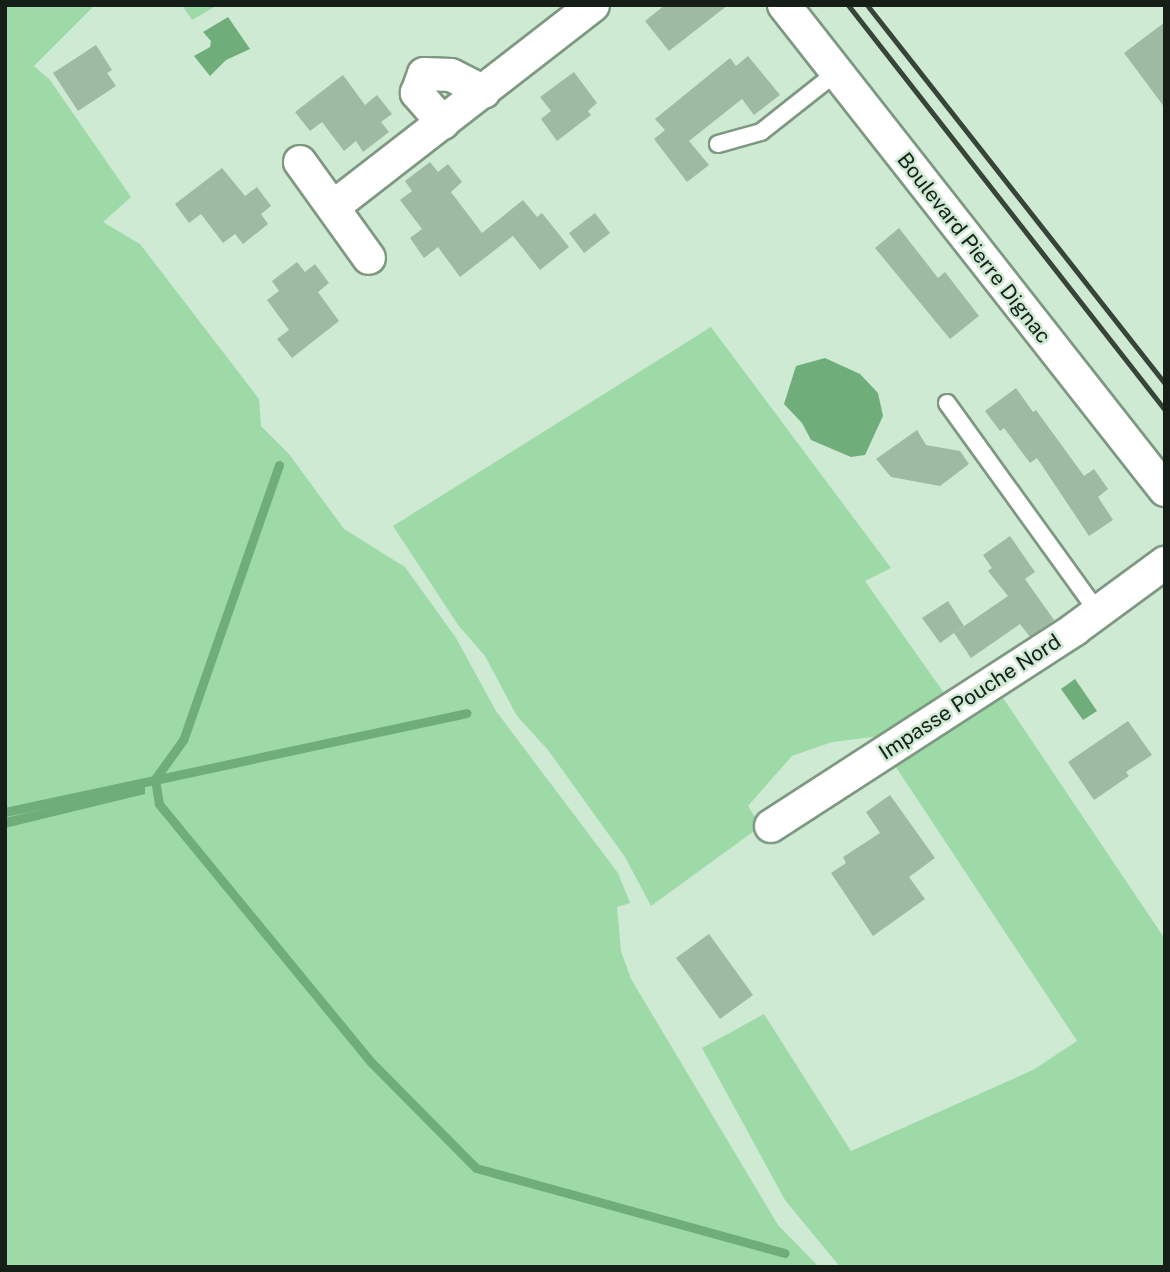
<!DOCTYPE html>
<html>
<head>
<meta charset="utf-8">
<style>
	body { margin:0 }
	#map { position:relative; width:1170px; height:1272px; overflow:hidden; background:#ceead2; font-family:"Public Sans",sans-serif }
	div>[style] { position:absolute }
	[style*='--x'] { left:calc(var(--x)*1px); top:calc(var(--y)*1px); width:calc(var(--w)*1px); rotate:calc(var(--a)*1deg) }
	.green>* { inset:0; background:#9edaa8 }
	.water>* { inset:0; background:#6fad7a }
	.stream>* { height:9px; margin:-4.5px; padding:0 4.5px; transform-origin:4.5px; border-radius:4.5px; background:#6fad7a }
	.building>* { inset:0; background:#9fbaa3 }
	.roads { filter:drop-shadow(2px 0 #7e9882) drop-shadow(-2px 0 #7e9882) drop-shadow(0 2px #7e9882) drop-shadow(0 -2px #7e9882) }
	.service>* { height:16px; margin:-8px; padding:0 8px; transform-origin:8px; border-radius:8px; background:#fff }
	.minor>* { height:32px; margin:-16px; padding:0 16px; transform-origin:16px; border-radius:16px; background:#fff }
	.rail>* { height:5px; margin:-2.5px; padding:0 2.5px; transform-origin:2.5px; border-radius:2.5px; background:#364439 }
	span { translate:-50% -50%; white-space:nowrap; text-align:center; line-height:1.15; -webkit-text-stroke:5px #ceead2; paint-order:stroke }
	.street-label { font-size:21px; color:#151f17 }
	.frame { position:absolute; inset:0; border:7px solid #151f17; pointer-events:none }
</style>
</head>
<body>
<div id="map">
	<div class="green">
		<div style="clip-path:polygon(5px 5px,95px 5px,34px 66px,50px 80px,131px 197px,103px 222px,140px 244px,259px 399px,261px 426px,289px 454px,344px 529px,405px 567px,456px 638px,496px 711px,618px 873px,630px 903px,617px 907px,621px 951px,631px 979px,778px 1225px,819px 1267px,5px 1267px)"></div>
		<div style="clip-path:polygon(182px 5px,215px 5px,216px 6px,192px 20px)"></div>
		<div style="clip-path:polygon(711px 327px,891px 568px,865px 581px,949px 700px,889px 735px,832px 742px,792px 756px,748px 806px,761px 826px,651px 906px,625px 857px,548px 750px,517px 716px,485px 656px,458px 625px,393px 526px)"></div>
		<div style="clip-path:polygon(1003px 698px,1165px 939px,1165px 1267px,840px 1267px,785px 1200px,702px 1048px,764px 1014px,851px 1151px,1033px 1070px,1077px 1041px,892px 761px)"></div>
	</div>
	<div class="water">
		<div style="clip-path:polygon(228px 17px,250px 49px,226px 60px,210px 76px,194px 56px,210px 47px,211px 41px,203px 32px)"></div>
		<div style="clip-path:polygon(825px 358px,860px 374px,878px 393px,883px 416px,865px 455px,851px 457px,811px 440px,802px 423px,784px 404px,796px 366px)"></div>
		<div style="clip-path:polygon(1075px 679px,1097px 711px,1083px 720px,1061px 689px)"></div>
		<div style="clip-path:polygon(145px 785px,145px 794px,5px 828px,5px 818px)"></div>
	</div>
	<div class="stream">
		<div style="--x:279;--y:465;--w:291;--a:109.2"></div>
		<div style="--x:183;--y:740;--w:48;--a:125.7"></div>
		<div style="--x:155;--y:779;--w:25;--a:81"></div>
		<div style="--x:159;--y:804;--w:334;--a:50.6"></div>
		<div style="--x:371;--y:1062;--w:149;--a:45.3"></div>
		<div style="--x:476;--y:1168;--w:320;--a:15.4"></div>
		<div style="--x:5;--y:812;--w:472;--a:-12.1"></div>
	</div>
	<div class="building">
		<div style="clip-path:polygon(665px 5px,728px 5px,669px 51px,645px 21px)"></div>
		<div style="clip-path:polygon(1165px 22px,1165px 108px,1124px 53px)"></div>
		<div style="clip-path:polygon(96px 45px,112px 70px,107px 73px,116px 86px,78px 111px,53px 73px)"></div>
		<div style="clip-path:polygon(748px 56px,780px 95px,754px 115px,742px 99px,689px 141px,709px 165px,687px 182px,654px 139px,665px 130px,655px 119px,730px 58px,736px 66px)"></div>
		<div style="clip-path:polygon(574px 72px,597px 103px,588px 111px,591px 115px,557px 141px,541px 119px,551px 111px,540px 97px)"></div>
		<div style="clip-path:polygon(343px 75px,365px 105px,377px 95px,392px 114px,381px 122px,389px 132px,363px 152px,356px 141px,344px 151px,322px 122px,310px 131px,295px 112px)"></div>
		<div style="clip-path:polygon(430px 162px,438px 172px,448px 164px,462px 182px,451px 192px,482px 233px,523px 200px,537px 217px,542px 213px,569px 247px,540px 270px,513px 236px,460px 277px,438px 247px,424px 258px,410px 238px,422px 229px,400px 200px,412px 191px,405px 181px)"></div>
		<div style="clip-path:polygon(222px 168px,245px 196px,257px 187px,271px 206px,261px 214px,268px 224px,243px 244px,235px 234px,223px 243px,201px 214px,189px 223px,175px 204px)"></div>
		<div style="clip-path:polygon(595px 213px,610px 233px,584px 253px,569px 233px)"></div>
		<div style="clip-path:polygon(899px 228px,938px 278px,945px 272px,979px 316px,950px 339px,875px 248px)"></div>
		<div style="clip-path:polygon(297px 262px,305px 272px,315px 264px,329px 283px,318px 292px,339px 321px,292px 358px,277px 339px,289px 330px,267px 300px,279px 291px,272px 281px)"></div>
		<div style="clip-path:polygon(1016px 388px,1033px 412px,1036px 410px,1084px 476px,1094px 469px,1108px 489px,1098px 497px,1113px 520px,1089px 536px,1037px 458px,1030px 463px,1004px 428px,1000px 431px,985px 411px)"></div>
		<div style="clip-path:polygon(917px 430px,926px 445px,960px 451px,969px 464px,940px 486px,891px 477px,876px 459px)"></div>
		<div style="clip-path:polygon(1010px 536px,1035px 572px,1025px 579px,1054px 620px,1030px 637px,1020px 624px,971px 658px,954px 633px,1008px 596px,988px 571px,992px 568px,983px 555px)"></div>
		<div style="clip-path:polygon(948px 601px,964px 626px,940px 643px,922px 618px)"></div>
		<div style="clip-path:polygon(1128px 721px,1152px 755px,1126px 772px,1129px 776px,1094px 800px,1068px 762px)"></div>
		<div style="clip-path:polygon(890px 795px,935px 858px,909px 877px,925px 899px,873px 936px,831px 873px,846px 863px,843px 857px,880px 833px,866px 812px)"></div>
		<div style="clip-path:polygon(709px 934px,753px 995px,720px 1019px,676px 958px)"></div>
	</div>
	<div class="roads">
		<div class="service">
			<div style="--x:718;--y:144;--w:45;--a:-15.6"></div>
			<div style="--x:761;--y:132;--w:97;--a:-38.3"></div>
			<div style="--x:947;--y:403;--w:258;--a:54.2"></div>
		</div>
		<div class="minor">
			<div style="--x:784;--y:5;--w:617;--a:51.85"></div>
			<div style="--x:443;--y:123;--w:40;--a:-131"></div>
			<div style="--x:417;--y:93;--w:20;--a:-70"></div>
			<div style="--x:424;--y:74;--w:27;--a:2"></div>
			<div style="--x:451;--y:75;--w:37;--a:27"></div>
			<div style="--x:300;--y:162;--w:118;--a:54.3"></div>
			<div style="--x:333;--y:207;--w:329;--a:-37.8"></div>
			<div style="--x:771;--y:826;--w:362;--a:-32.9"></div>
			<div style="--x:1075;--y:629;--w:112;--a:-36.3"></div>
		</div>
	</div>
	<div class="rail">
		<div style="--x:848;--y:5;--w:514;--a:51.95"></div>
		<div style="--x:867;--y:5;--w:482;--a:51.8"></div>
	</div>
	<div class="street-label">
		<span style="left:974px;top:248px;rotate:52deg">Boulevard Pierre Dignac</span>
		<span style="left:970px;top:697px;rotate:-33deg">Impasse Pouche Nord</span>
	</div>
	<div class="frame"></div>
</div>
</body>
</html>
